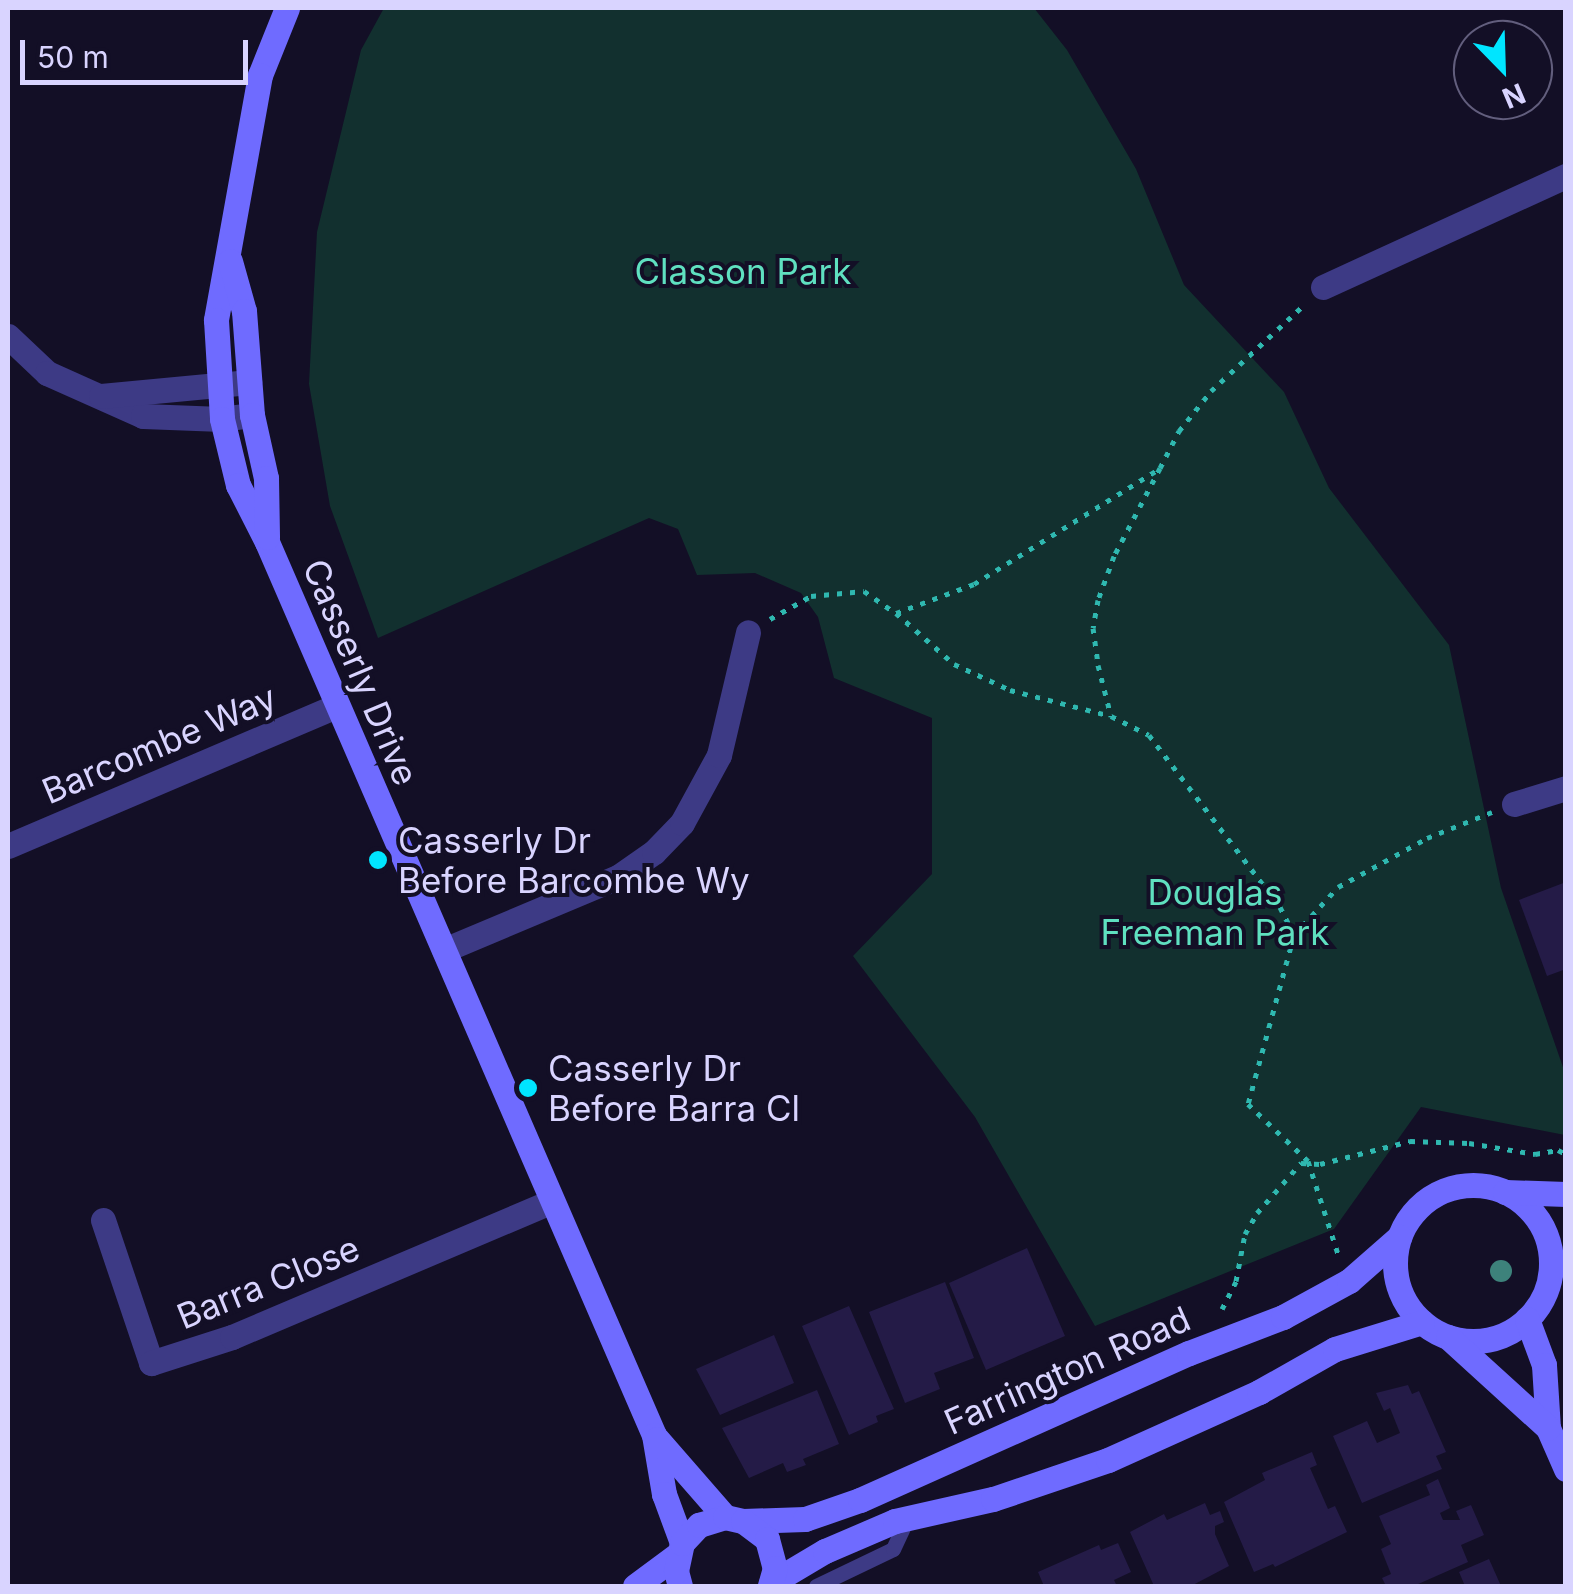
<!DOCTYPE html>
<html>
<head>
<meta charset="utf-8">
<style>
	body { margin:0 }
	#map { position:relative; width:1573px; height:1594px; overflow:hidden; background:#130f26; font-family:Inter,sans-serif }
	div>[style] { position:absolute }
	[style*='--x'] { left:calc(var(--x)*1px); top:calc(var(--y)*1px); width:calc(var(--w)*1px); rotate:calc(var(--a)*1deg) }
	.green>* { inset:0; background:#12302f }
	.building>* { inset:0; background:#241b47 }
	.path>* { height:5px; margin-top:-2.5px; transform-origin:0; background:repeating-linear-gradient(90deg,#2fb8b0 0 5px,transparent 0 13px) }
	.lane>* { height:15px; margin:-7.5px; padding:0 7.5px; transform-origin:7.5px; border-radius:7.5px; background:#3d3a85 }
	.street>* { height:25px; margin:-12.5px; padding:0 12.5px; transform-origin:12.5px; border-radius:12.5px; background:#3d3a85 }
	.secondary>* { height:25px; margin:-12.5px; padding:0 12.5px; transform-origin:12.5px; border-radius:12.5px; background:#6f6bff }
	.secondary>.ring { margin:-12.5px; padding:0; box-sizing:content-box; background:none; border:25px solid #6f6bff; border-radius:50% }
	.trees>* { width:22px; height:22px; margin:-11px; border-radius:50%; background:#3d827b }
	.dots>* { width:28px; height:28px; translate:-50% -50%; box-sizing:border-box; border:5px solid #130f26; border-radius:50% }
	span { translate:-50% -50%; white-space:nowrap; text-align:center; line-height:1.15; -webkit-text-stroke:8px #130f26; paint-order:stroke }
	.park-label { font-size:35px; color:#5fe0c0 }
	.street-label { font-size:35px; color:#d9d4ff }
	.poi-label { font-size:35px; color:#d9d4ff }
	.left { translate:0 -50%; text-align:left }
	.frame { position:absolute; inset:0; border:10px solid #d9d4ff; pointer-events:none }
	.north { position:absolute; left:1453px; top:20px; width:100px; height:100px; box-sizing:border-box; background:#130f26; border:2px solid #625e7d; border-radius:50%; rotate:157deg; font-size:28px; font-weight:700; line-height:40px; text-align:center; color:#d9d4ff }
	.north::after { content:''; display:block; margin:auto; width:35px; height:45px; background:#00e5ff; clip-path:polygon(50% 0,100% 100%,50% 72%,0 100%) }
	.scale { position:absolute; left:20px; top:40px; width:228px; height:45px; box-sizing:border-box; border:5px solid #d9d4ff; border-top:0; padding-left:12px; font-size:30px; line-height:35px; white-space:nowrap; color:#d9d4ff; -webkit-text-stroke:8px #130f26; paint-order:stroke }
</style>
</head>
<body>
<div id="map">
	<div class="green">
		<div style="clip-path:polygon(384px 8px,1034px 8px,1067px 50px,1136px 169px,1184px 285px,1284px 392px,1329px 488px,1449px 645px,1501px 888px,1565px 1073px,1565px 1135px,1421px 1107px,1334px 1229px,1095px 1326px,975px 1117px,853px 956px,932px 874px,932px 718px,834px 678px,818px 617px,801px 593px,755px 573px,697px 575px,678px 529px,649px 518px,378px 638px,330px 506px,309px 384px,317px 232px,361px 50px)"></div>
	</div>
	<div class="building">
		<div style="clip-path:polygon(1566px 882px,1566px 969px,1547px 976px,1519px 900px)"></div>
		<div style="clip-path:polygon(1027px 1248px,1065px 1336px,986px 1370px,949px 1283px)"></div>
		<div style="clip-path:polygon(945px 1282px,974px 1358px,934px 1373px,940px 1389px,905px 1403px,869px 1312px)"></div>
		<div style="clip-path:polygon(849px 1306px,894px 1409px,876px 1416px,878px 1422px,849px 1435px,802px 1326px)"></div>
		<div style="clip-path:polygon(774px 1335px,794px 1383px,720px 1415px,696px 1369px)"></div>
		<div style="clip-path:polygon(1408px 1385px,1412px 1394px,1419px 1391px,1446px 1452px,1436px 1456px,1442px 1469px,1362px 1503px,1333px 1436px,1367px 1421px,1377px 1443px,1400px 1433px,1390px 1408px,1384px 1411px,1376px 1393px)"></div>
		<div style="clip-path:polygon(817px 1390px,839px 1444px,803px 1459px,806px 1465px,787px 1472px,783px 1463px,749px 1478px,722px 1428px)"></div>
		<div style="clip-path:polygon(1312px 1452px,1317px 1465px,1310px 1468px,1328px 1509px,1335px 1506px,1347px 1532px,1275px 1567px,1273px 1564px,1254px 1572px,1224px 1502px,1265px 1480px,1262px 1473px)"></div>
		<div style="clip-path:polygon(1438px 1479px,1450px 1508px,1440px 1513px,1443px 1520px,1460px 1520px,1456px 1511px,1471px 1505px,1484px 1535px,1461px 1545px,1468px 1562px,1416px 1585px,1386px 1586px,1382px 1578px,1391px 1574px,1381px 1549px,1391px 1544px,1379px 1516px,1430px 1495px,1426px 1485px)"></div>
		<div style="clip-path:polygon(1205px 1503px,1210px 1515px,1220px 1511px,1224px 1522px,1215px 1526px,1215px 1534px,1229px 1566px,1191px 1586px,1154px 1586px,1130px 1532px,1164px 1514px,1167px 1520px)"></div>
		<div style="clip-path:polygon(1118px 1543px,1131px 1572px,1114px 1580px,1117px 1586px,1044px 1586px,1038px 1572px,1099px 1545px,1101px 1550px)"></div>
		<div style="clip-path:polygon(1489px 1559px,1501px 1586px,1465px 1586px,1459px 1572px)"></div>
	</div>
	<div class="path">
		<div style="--x:1160;--y:468;--w:99;--a:117.6"></div>
		<div style="--x:1114;--y:556;--w:47;--a:110"></div>
		<div style="--x:1098;--y:600;--w:28;--a:100"></div>
		<div style="--x:1093;--y:628;--w:37;--a:82"></div>
		<div style="--x:1098;--y:665;--w:53;--a:75.7"></div>
		<div style="--x:1111;--y:716;--w:42;--a:26.6"></div>
		<div style="--x:1149;--y:735;--w:216;--a:52.7"></div>
		<div style="--x:1280;--y:907;--w:31;--a:63"></div>
		<div style="--x:1294;--y:935;--w:175;--a:105.2"></div>
		<div style="--x:1248;--y:1104;--w:83;--a:43.5"></div>
		<div style="--x:1308;--y:1161;--w:98;--a:72.1"></div>
		<div style="--x:896;--y:613;--w:77;--a:41.3"></div>
		<div style="--x:954;--y:664;--w:62;--a:24.9"></div>
		<div style="--x:1010;--y:690;--w:104;--a:14.4"></div>
		<div style="--x:770;--y:619;--w:47;--a:-29.3"></div>
		<div style="--x:811;--y:596;--w:53;--a:-5.4"></div>
		<div style="--x:864;--y:591;--w:39;--a:35"></div>
		<div style="--x:896;--y:613;--w:83;--a:-20.4"></div>
		<div style="--x:974;--y:584;--w:219;--a:-31.9"></div>
		<div style="--x:1160;--y:468;--w:42;--a:-62.8"></div>
		<div style="--x:1179;--y:431;--w:51;--a:-51.3"></div>
		<div style="--x:1211;--y:391;--w:129;--a:-42.8"></div>
		<div style="--x:1294;--y:935;--w:65;--a:-47.5"></div>
		<div style="--x:1338;--y:887;--w:102;--a:-28.8"></div>
		<div style="--x:1427;--y:838;--w:70;--a:-21.8"></div>
		<div style="--x:1222;--y:1309;--w:31;--a:-63"></div>
		<div style="--x:1236;--y:1281;--w:48;--a:-79.2"></div>
		<div style="--x:1245;--y:1234;--w:24;--a:-60"></div>
		<div style="--x:1257;--y:1213;--w:67;--a:-48.7"></div>
		<div style="--x:1301;--y:1163;--w:19;--a:3"></div>
		<div style="--x:1320;--y:1164;--w:93;--a:-14.3"></div>
		<div style="--x:1410;--y:1141;--w:59;--a:1.9"></div>
		<div style="--x:1469;--y:1143;--w:67;--a:9.5"></div>
		<div style="--x:1535;--y:1154;--w:23;--a:-10"></div>
		<div style="--x:1558;--y:1150;--w:9;--a:27"></div>
	</div>
	<div class="lane">
		<div style="--x:816;--y:1586;--w:85;--a:-25.7"></div>
		<div style="--x:893;--y:1549;--w:33;--a:-65"></div>
	</div>
	<div class="street">
		<div style="--x:1323;--y:287;--w:267;--a:-24.6"></div>
		<div style="--x:8;--y:336;--w:54;--a:43.5"></div>
		<div style="--x:47;--y:373;--w:105;--a:24.1"></div>
		<div style="--x:143;--y:416;--w:79;--a:2.2"></div>
		<div style="--x:222;--y:419;--w:30;--a:-8"></div>
		<div style="--x:101;--y:396;--w:149;--a:-5.4"></div>
		<div style="--x:1514;--y:804;--w:54;--a:-17.1"></div>
		<div style="--x:8;--y:846;--w:358;--a:-23.1"></div>
		<div style="--x:444;--y:950;--w:189;--a:-22.8"></div>
		<div style="--x:618;--y:877;--w:44;--a:-34.8"></div>
		<div style="--x:654;--y:852;--w:40;--a:-46"></div>
		<div style="--x:682;--y:823;--w:77;--a:-61.4"></div>
		<div style="--x:719;--y:755;--w:126;--a:-76.7"></div>
		<div style="--x:103;--y:1220;--w:151;--a:71.4"></div>
		<div style="--x:151;--y:1363;--w:85;--a:-17.8"></div>
		<div style="--x:232;--y:1337;--w:345;--a:-23"></div>
	</div>
	<div class="secondary">
		<div style="--x:287;--y:8;--w:72;--a:111.9"></div>
		<div style="--x:260;--y:75;--w:249;--a:100.2"></div>
		<div style="--x:216;--y:320;--w:99;--a:86.5"></div>
		<div style="--x:222;--y:419;--w:68;--a:76.4"></div>
		<div style="--x:238;--y:485;--w:64;--a:63"></div>
		<div style="--x:267;--y:542;--w:973;--a:66.57"></div>
		<div style="--x:654;--y:1435;--w:60;--a:80.4"></div>
		<div style="--x:664;--y:1494;--w:52;--a:69.8"></div>
		<div style="--x:230;--y:261;--w:52;--a:74.4"></div>
		<div style="--x:244;--y:311;--w:104;--a:85.6"></div>
		<div style="--x:252;--y:415;--w:65;--a:77.5"></div>
		<div style="--x:266;--y:478;--w:59;--a:89"></div>
		<div class="ring" style="left:1395px;top:1185px;width:131px;height:131px"></div>
		<div style="--x:1505;--y:1192;--w:61;--a:1.9"></div>
		<div style="--x:1527;--y:1319;--w:49;--a:69.7"></div>
		<div style="--x:1544;--y:1365;--w:63;--a:86.4"></div>
		<div style="--x:1548;--y:1428;--w:45;--a:66.3"></div>
		<div style="--x:1448;--y:1337;--w:135;--a:42.3"></div>
		<div style="--x:657;--y:1439;--w:103;--a:48.9"></div>
		<div style="--x:743;--y:1521;--w:62;--a:-1.8"></div>
		<div style="--x:805;--y:1519;--w:58;--a:-19.1"></div>
		<div style="--x:860;--y:1500;--w:360;--a:-24.1"></div>
		<div style="--x:1189;--y:1353;--w:101;--a:-21"></div>
		<div style="--x:1283;--y:1317;--w:75;--a:-28.6"></div>
		<div style="--x:1349;--y:1281;--w:67;--a:-41.3"></div>
		<div style="--x:771;--y:1583;--w:63;--a:-30.7"></div>
		<div style="--x:825;--y:1551;--w:76;--a:-23.2"></div>
		<div style="--x:895;--y:1521;--w:100;--a:-12.7"></div>
		<div style="--x:993;--y:1499;--w:121;--a:-18.7"></div>
		<div style="--x:1108;--y:1460;--w:166;--a:-24.2"></div>
		<div style="--x:1259;--y:1392;--w:87;--a:-29.5"></div>
		<div style="--x:1335;--y:1349;--w:91;--a:-17.2"></div>
		<div style="--x:635;--y:1586;--w:52;--a:-36.4"></div>
		<div style="--x:680;--y:1586;--w:16;--a:-105"></div>
		<div style="--x:676;--y:1571;--w:29;--a:-78"></div>
		<div style="--x:682;--y:1543;--w:25;--a:-47"></div>
		<div style="--x:699;--y:1525;--w:27;--a:-17"></div>
		<div style="--x:725;--y:1517;--w:18;--a:13"></div>
		<div style="--x:743;--y:1521;--w:30;--a:37"></div>
		<div style="--x:767;--y:1539;--w:30;--a:75"></div>
		<div style="--x:775;--y:1568;--w:19;--a:106"></div>
	</div>
	<div class="trees">
		<div style="left:1501px;top:1271px"></div>
	</div>
	<div class="dots">
		<div style="left:378px;top:860px;background:#00e5ff"></div>
		<div style="left:528px;top:1088px;background:#00e5ff"></div>
	</div>
	<div class="park-label">
		<span style="left:743px;top:271px">Classon Park</span>
		<span style="left:1215px;top:912px">Douglas<br>Freeman Park</span>
	</div>
	<div class="street-label">
		<span style="left:361px;top:672px;rotate:67deg">Casserly Drive</span>
		<span style="left:159px;top:744px;rotate:-23deg">Barcombe Way</span>
		<span style="left:268px;top:1282px;rotate:-22deg">Barra Close</span>
		<span style="left:1067px;top:1370px;rotate:-24deg">Farrington Road</span>
	</div>
	<div class="poi-label">
		<span class="left" style="left:398px;top:860px">Casserly Dr<br>Before Barcombe Wy</span>
		<span class="left" style="left:548px;top:1088px">Casserly Dr<br>Before Barra Cl</span>
	</div>
	<div class="frame"></div>
	<div class="north">N</div>
	<div class="scale">50 m</div>
</div>
</body>
</html>
